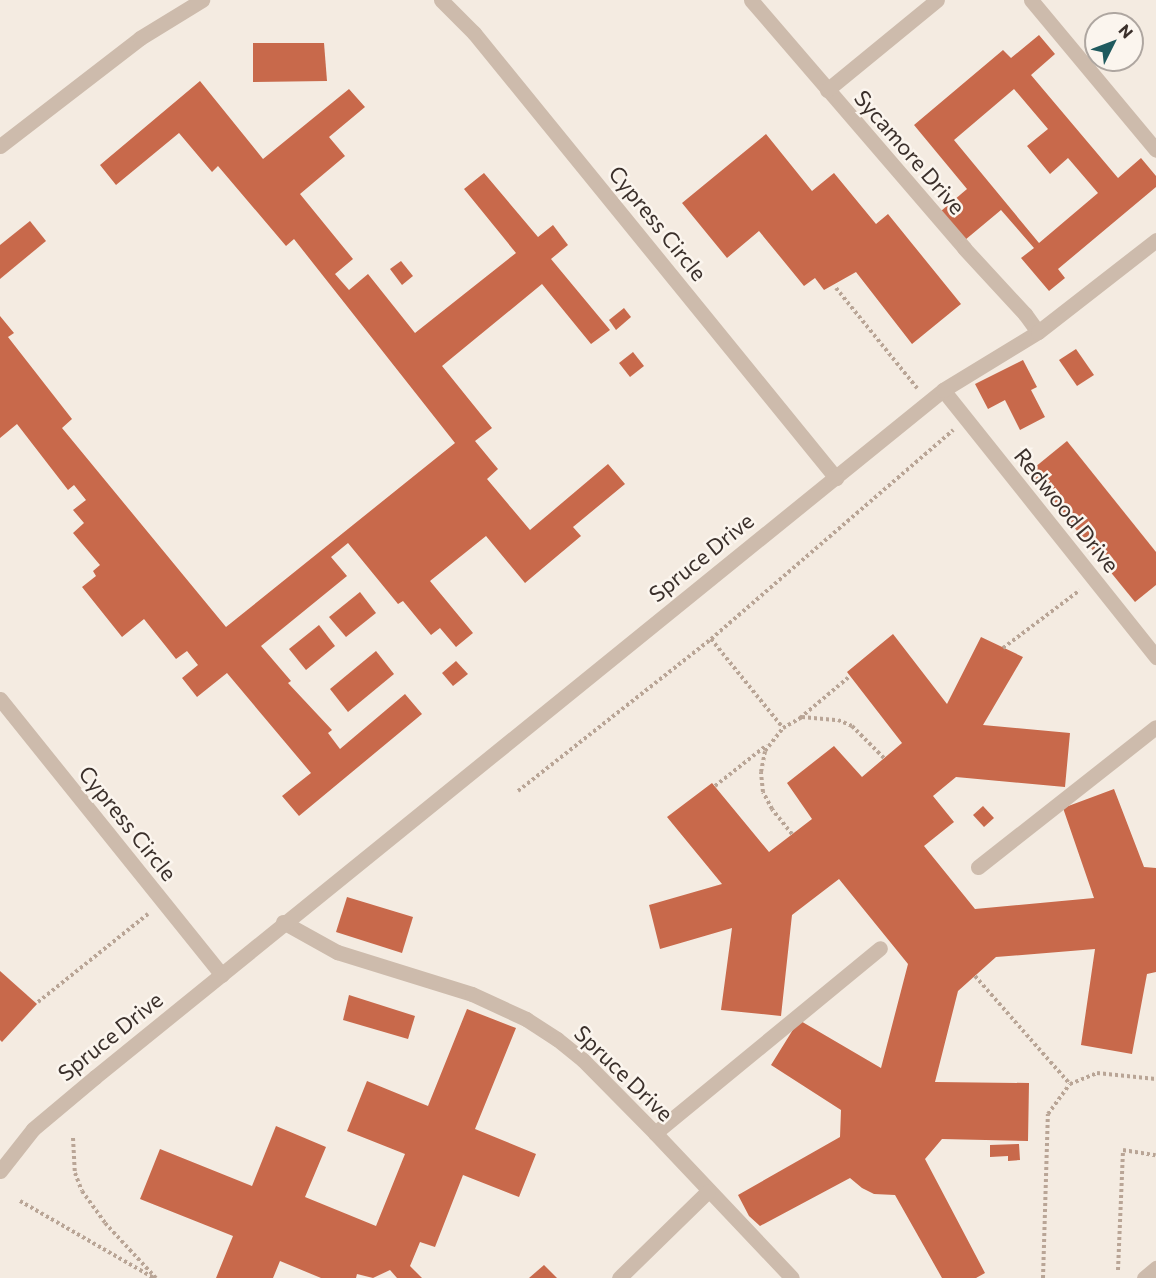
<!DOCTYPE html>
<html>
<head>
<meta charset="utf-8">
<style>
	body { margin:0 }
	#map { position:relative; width:1156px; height:1278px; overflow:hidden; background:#f4ebe1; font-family:Commissioner,sans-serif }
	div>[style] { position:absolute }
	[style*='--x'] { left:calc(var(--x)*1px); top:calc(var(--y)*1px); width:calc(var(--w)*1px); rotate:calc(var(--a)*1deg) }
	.building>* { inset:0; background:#c8694b }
	.path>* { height:4px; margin-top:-2px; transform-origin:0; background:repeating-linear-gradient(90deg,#b9a596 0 3px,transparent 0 6px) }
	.minor>* { height:15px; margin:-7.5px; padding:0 7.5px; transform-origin:7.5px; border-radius:7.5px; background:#cdbbac }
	span { translate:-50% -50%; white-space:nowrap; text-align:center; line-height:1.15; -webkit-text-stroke:5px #fbf5ee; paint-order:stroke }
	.street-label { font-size:22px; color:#3b302b }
	.north { position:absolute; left:1084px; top:12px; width:60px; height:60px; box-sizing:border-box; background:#fbf5ee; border:2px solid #aea6a0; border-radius:50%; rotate:48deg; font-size:16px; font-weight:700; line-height:24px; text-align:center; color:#3b302b }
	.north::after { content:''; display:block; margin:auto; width:21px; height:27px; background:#1f5a5e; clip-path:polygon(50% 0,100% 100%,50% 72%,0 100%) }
</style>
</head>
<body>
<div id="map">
	<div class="building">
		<div style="clip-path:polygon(evenodd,1039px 35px,1055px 54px,1031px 75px,1118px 178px,1141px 158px,1156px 176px,1156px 187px,1058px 269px,1065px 278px,1049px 291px,1021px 258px,1034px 248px,1001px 210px,965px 240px,941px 211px,967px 189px,914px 125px,1003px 50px,1011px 58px,1039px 35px,1014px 89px,1048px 129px,1027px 146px,1050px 174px,1068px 158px,1098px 193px,1039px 243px,954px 140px,1014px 89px)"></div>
		<div style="clip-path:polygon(253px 43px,324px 43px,327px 81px,253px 82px)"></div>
		<div style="clip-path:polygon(200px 81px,263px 159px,349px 89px,365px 107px,329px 137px,345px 156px,300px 194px,353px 259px,335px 274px,349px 290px,368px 274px,415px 333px,516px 253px,464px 189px,484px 173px,538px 237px,553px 225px,568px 245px,551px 259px,610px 330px,591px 344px,542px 284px,442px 366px,492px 428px,475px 441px,498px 469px,487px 479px,530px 530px,608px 464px,625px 484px,573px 527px,581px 536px,525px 583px,486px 536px,430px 581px,473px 633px,456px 647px,440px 628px,431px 635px,403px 601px,398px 604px,348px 543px,331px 557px,347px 576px,261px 646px,291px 681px,288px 683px,332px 730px,328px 733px,340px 749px,405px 694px,422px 714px,299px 816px,282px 796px,311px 773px,227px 673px,197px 697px,182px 678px,198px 665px,187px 651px,176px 659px,144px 619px,122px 637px,82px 587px,96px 576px,93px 571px,100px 565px,73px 533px,84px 523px,73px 510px,86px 500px,74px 485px,68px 490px,17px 424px,0 438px,0 316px,14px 333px,8px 337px,72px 419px,62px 428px,226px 627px,455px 443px,294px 239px,286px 246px,218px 166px,212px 172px,179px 133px,116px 185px,100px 165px)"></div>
		<div style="clip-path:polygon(766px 134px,812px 191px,834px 173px,876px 224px,888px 214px,961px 304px,912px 344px,856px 272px,824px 290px,815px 278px,804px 286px,759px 231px,727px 258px,682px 203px)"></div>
		<div style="clip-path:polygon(30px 221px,46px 241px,0 279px,0 245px)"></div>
		<div style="clip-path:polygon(401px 261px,413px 276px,402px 285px,390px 269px)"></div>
		<div style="clip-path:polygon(624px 308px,631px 317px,616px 330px,609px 320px)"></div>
		<div style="clip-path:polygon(1076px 349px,1094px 375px,1077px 386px,1059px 360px)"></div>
		<div style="clip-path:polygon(633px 352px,644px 366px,630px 377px,619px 363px)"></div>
		<div style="clip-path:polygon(1023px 360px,1037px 387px,1031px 390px,1045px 417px,1020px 430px,1005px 400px,988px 409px,975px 384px)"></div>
		<div style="clip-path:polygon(1067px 441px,1156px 552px,1156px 585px,1135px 602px,1029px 472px)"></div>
		<div style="clip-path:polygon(360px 592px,376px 613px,346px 637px,329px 617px)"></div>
		<div style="clip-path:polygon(319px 625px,335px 646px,306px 670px,289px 649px)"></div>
		<div style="clip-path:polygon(893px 634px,947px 704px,981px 637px,1023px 657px,983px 725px,1070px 733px,1065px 787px,956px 777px,933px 796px,954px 822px,924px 846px,975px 909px,1094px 898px,1063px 808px,1114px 789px,1144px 867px,1156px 868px,1156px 972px,1147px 974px,1132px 1054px,1081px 1045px,1095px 949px,996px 957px,958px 991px,935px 1082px,1029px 1083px,1028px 1141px,942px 1139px,925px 1159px,985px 1273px,976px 1278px,942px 1278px,895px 1195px,874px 1194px,862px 1188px,850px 1178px,760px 1226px,749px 1216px,738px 1195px,840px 1137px,841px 1110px,771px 1065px,799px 1020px,881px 1068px,908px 964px,839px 879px,792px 915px,781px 1016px,721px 1010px,732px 928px,660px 949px,649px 905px,722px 884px,667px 817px,712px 783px,769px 852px,812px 819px,787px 783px,834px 746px,862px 777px,902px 743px,847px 672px)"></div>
		<div style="clip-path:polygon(376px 651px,394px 674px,348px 712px,330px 689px)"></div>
		<div style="clip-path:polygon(456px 661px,468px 674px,453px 686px,442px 673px)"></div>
		<div style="clip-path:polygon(983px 806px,994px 818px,984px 827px,973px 815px)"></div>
		<div style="clip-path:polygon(347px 897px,413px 917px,402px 953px,336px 932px)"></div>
		<div style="clip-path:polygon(0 971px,37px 1004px,2px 1042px,0 1040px)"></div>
		<div style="clip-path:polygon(349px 995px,415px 1016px,408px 1039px,343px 1020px)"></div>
		<div style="clip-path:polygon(467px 1009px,516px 1028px,475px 1129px,536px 1154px,519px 1197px,463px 1175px,435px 1247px,420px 1242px,410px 1266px,422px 1278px,397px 1278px,390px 1270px,373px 1278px,357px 1274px,356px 1278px,321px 1278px,280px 1261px,273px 1278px,216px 1278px,233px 1236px,140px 1199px,160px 1149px,252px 1186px,276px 1126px,326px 1147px,305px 1197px,376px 1226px,405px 1154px,347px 1131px,367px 1081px,428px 1106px)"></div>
		<div style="clip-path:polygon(1019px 1144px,1020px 1160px,1008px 1161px,1008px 1156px,990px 1157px,990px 1145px)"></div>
		<div style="clip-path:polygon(544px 1265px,557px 1278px,529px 1278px)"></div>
	</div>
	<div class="path">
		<div style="--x:836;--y:288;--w:129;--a:51"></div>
		<div style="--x:711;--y:639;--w:114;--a:51"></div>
		<div style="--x:1003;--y:648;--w:96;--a:-37"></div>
		<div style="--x:800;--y:718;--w:65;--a:-40"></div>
		<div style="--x:715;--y:786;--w:66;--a:-38.3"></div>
		<div style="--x:518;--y:791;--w:246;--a:-38.2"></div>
		<div style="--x:711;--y:639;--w:320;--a:-40.8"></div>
		<div style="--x:792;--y:834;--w:32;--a:-129"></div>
		<div style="--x:772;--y:809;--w:19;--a:-118"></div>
		<div style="--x:763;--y:792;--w:20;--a:-96"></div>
		<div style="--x:761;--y:772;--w:21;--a:-79"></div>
		<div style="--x:765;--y:751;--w:29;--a:-52"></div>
		<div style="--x:783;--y:728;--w:22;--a:-30"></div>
		<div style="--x:802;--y:717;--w:36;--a:5"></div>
		<div style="--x:838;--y:720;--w:15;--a:23"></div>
		<div style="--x:852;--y:726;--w:45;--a:45"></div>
		<div style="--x:975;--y:976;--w:144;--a:48.7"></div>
		<div style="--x:38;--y:1002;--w:141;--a:-38.7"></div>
		<div style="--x:73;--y:1138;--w:35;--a:87"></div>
		<div style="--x:75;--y:1173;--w:19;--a:69"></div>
		<div style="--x:82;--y:1191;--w:39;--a:54"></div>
		<div style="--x:105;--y:1223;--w:75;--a:47.2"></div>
		<div style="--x:20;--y:1201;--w:155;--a:29.9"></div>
		<div style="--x:1118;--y:1270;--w:120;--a:-87.6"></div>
		<div style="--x:1123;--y:1150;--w:33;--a:9"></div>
		<div style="--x:1043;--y:1278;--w:164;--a:-88.3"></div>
		<div style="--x:1048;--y:1114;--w:37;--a:-54"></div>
		<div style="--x:1070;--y:1084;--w:29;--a:-22"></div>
		<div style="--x:1097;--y:1073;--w:59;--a:5.8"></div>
	</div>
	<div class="minor">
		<div style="--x:441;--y:0;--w:47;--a:45"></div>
		<div style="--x:474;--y:33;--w:574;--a:50.87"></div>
		<div style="--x:751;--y:0;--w:327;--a:49.3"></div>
		<div style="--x:964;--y:248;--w:90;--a:47.3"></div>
		<div style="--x:1025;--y:314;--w:22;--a:54"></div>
		<div style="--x:1031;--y:0;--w:195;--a:50.2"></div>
		<div style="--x:827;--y:90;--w:142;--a:-39.3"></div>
		<div style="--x:0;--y:146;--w:177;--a:-37.6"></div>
		<div style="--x:140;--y:38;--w:73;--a:-31.5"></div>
		<div style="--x:943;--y:390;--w:342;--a:51.4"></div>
		<div style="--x:0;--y:699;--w:354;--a:51.2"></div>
		<div style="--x:978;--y:867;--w:226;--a:-38.2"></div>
		<div style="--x:283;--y:922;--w:62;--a:29.1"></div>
		<div style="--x:337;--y:952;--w:141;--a:17.3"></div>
		<div style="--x:472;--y:994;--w:60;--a:24.8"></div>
		<div style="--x:526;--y:1019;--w:37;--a:33"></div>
		<div style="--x:557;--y:1039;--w:33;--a:39"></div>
		<div style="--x:583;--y:1060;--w:103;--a:45.4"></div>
		<div style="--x:655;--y:1133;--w:199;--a:46.6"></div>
		<div style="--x:655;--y:1133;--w:291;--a:-39.4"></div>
		<div style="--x:0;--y:1171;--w:53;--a:-51.8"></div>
		<div style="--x:33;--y:1129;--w:81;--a:-40"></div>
		<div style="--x:95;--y:1077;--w:1091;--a:-39.01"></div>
		<div style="--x:943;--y:390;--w:111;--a:-31.4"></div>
		<div style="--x:1038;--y:332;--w:150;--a:-37.9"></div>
		<div style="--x:619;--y:1278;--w:124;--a:-44.3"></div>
		<div style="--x:1144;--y:1278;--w:16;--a:-40"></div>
	</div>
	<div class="street-label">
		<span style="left:910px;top:152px;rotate:49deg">Sycamore Drive</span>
		<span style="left:658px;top:223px;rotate:51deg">Cypress Circle</span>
		<span style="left:1067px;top:510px;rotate:51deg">Redwood Drive</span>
		<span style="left:701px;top:557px;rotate:-39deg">Spruce Drive</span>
		<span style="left:128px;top:823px;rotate:51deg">Cypress Circle</span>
		<span style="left:110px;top:1036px;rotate:-39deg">Spruce Drive</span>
		<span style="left:624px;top:1073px;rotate:44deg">Spruce Drive</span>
	</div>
	<div class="north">N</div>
</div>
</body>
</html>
